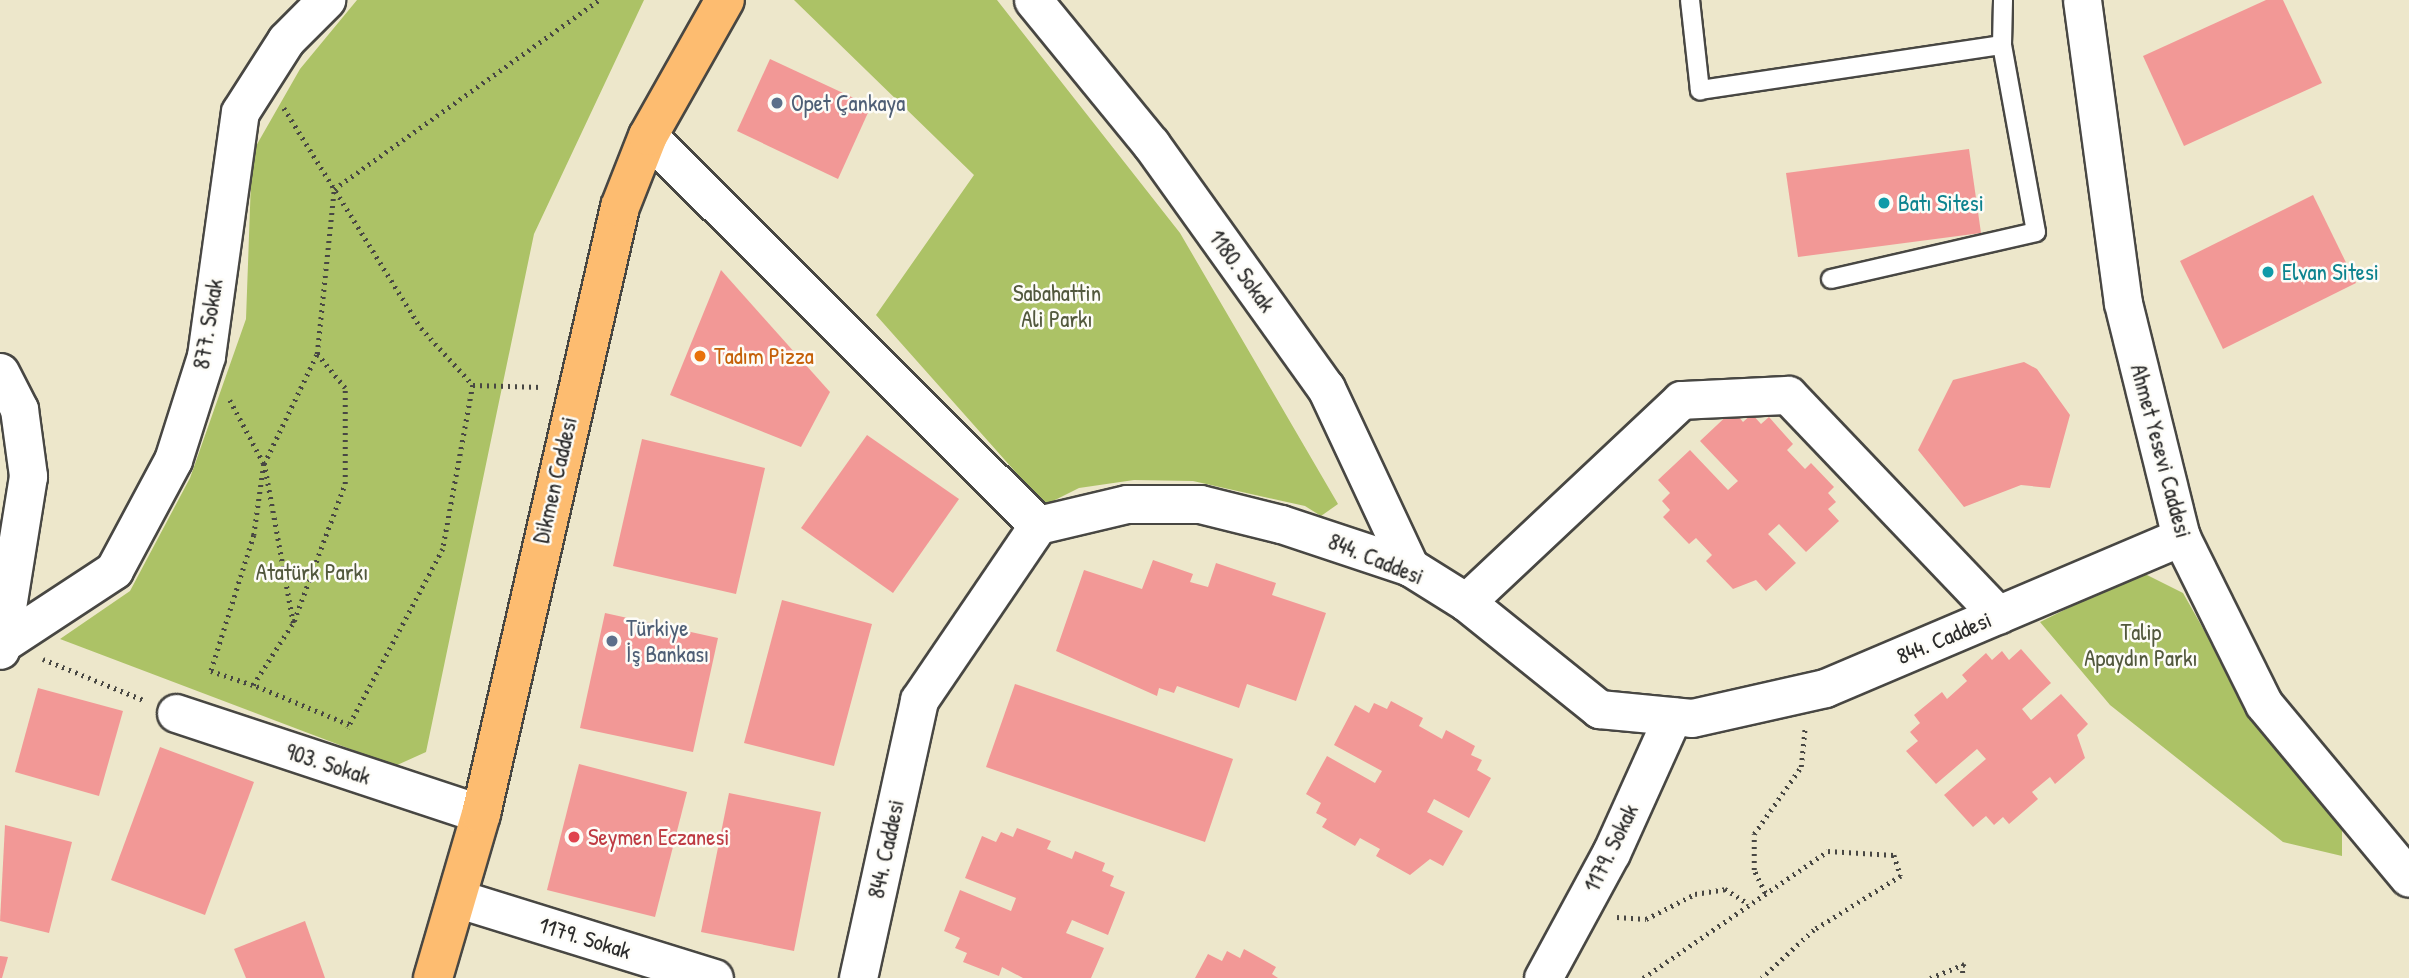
<!DOCTYPE html>
<html>
<head>
<meta charset="utf-8">
<style>
	body { margin:0 }
	#map { position:relative; width:2409px; height:978px; overflow:hidden; background:#ede7cb; font-family:"Patrick Hand",sans-serif }
	div>[style] { position:absolute }
	[style*='--x'] { left:calc(var(--x)*1px); top:calc(var(--y)*1px); width:calc(var(--w)*1px); rotate:calc(var(--a)*1deg) }
	.green>* { inset:0; background:#acc266 }
	.building>* { inset:0; background:#f29896 }
	.path>* { height:4.5px; margin-top:-2.25px; transform-origin:0; background:repeating-linear-gradient(90deg,#484743 0 2px,transparent 0 7px) }
	.roads { filter:drop-shadow(2px 0 #484743) drop-shadow(-2px 0 #484743) drop-shadow(0 2px #484743) drop-shadow(0 -2px #484743) }
	.service>* { height:18px; margin:-9px; padding:0 9px; transform-origin:9px; border-radius:9px; background:#fff }
	.minor>* { height:37px; margin:-18.5px; padding:0 18.5px; transform-origin:18.5px; border-radius:18.5px; background:#fff }
	.primary>* { height:38px; margin:-19px; padding:0 19px; transform-origin:19px; border-radius:19px; background:#fdbc70 }
	.dots>* { width:19px; height:19px; translate:-50% -50%; box-sizing:border-box; border:4px solid #fdfcf7; border-radius:50% }
	span { translate:-50% -50%; white-space:nowrap; text-align:center; line-height:1.15; -webkit-text-stroke:5px #fdfcf7; paint-order:stroke }
	.service-label { font-size:23px; color:#4e5e75 }
	.left { translate:0 -50%; text-align:left }
	.culture-label { font-size:23px; color:#0d838f }
	.street-label { font-size:23px; color:#2b2b2b }
	.park-label { font-size:23px; color:#52583d }
	.food-label { font-size:23px; color:#c56008 }
	.health-label { font-size:23px; color:#be3a42 }
</style>
</head>
<body>
<div id="map">
	<div class="green">
		<div style="clip-path:polygon(357px 0,644px 0,534px 234px,426px 752px,395px 766px,60px 639px,130px 591px,190px 478px,246px 319px,252px 153px,300px 69px)"></div>
		<div style="clip-path:polygon(794px 0,997px 0,1180px 233px,1338px 504px,1321px 516px,1305px 506px,1193px 481px,1134px 480px,1079px 488px,1045px 505px,876px 315px,974px 175px)"></div>
		<div style="clip-path:polygon(2141px 572px,2183px 593px,2256px 722px,2342px 826px,2342px 856px,2283px 842px,2110px 705px,2040px 622px)"></div>
	</div>
	<div class="building">
		<div style="clip-path:polygon(2266px 0,2283px 0,2322px 83px,2184px 146px,2143px 56px)"></div>
		<div style="clip-path:polygon(770px 59px,871px 106px,838px 179px,737px 131px)"></div>
		<div style="clip-path:polygon(1969px 149px,1981px 233px,1798px 257px,1786px 173px)"></div>
		<div style="clip-path:polygon(2313px 195px,2356px 283px,2223px 349px,2180px 261px)"></div>
		<div style="clip-path:polygon(721px 270px,830px 392px,801px 447px,670px 395px)"></div>
		<div style="clip-path:polygon(2024px 362px,2037px 369px,2070px 415px,2050px 488px,2021px 485px,1964px 507px,1918px 450px,1953px 380px)"></div>
		<div style="clip-path:polygon(1733px 410px,1743px 422px,1752px 414px,1761px 424px,1769px 417px,1793px 444px,1787px 450px,1805px 469px,1811px 463px,1834px 487px,1828px 493px,1836px 502px,1828px 509px,1839px 521px,1806px 552px,1779px 524px,1768px 534px,1796px 563px,1766px 591px,1756px 580px,1733px 589px,1706px 561px,1712px 555px,1696px 538px,1689px 544px,1663px 517px,1670px 510px,1662px 501px,1670px 493px,1658px 480px,1690px 450px,1728px 490px,1738px 481px,1700px 441px)"></div>
		<div style="clip-path:polygon(867px 435px,959px 499px,893px 593px,801px 528px)"></div>
		<div style="clip-path:polygon(642px 439px,765px 468px,736px 594px,613px 566px)"></div>
		<div style="clip-path:polygon(1153px 560px,1193px 574px,1190px 582px,1208px 587px,1216px 563px,1276px 583px,1272px 595px,1326px 613px,1296px 701px,1247px 684px,1239px 708px,1177px 686px,1174px 693px,1159px 688px,1157px 696px,1056px 651px,1084px 570px,1142px 589px)"></div>
		<div style="clip-path:polygon(782px 600px,872px 624px,834px 766px,744px 743px)"></div>
		<div style="clip-path:polygon(605px 613px,718px 638px,693px 752px,580px 728px)"></div>
		<div style="clip-path:polygon(2021px 649px,2051px 683px,2022px 709px,2031px 720px,2061px 694px,2088px 724px,2077px 735px,2085px 758px,2055px 784px,2050px 777px,2032px 792px,2038px 799px,2009px 824px,2003px 817px,1994px 825px,1986px 816px,1973px 827px,1944px 795px,1986px 759px,1977px 749px,1936px 784px,1906px 751px,1918px 741px,1910px 732px,1920px 723px,1914px 715px,1942px 692px,1947px 699px,1967px 681px,1962px 675px,1986px 653px,1992px 660px,2002px 651px,2009px 660px)"></div>
		<div style="clip-path:polygon(1015px 684px,1233px 759px,1205px 842px,986px 767px)"></div>
		<div style="clip-path:polygon(38px 688px,123px 711px,99px 796px,15px 772px)"></div>
		<div style="clip-path:polygon(1391px 701px,1423px 718px,1419px 726px,1442px 739px,1446px 730px,1475px 746px,1471px 755px,1482px 760px,1477px 770px,1491px 778px,1469px 818px,1434px 799px,1427px 812px,1463px 831px,1443px 866px,1430px 859px,1410px 875px,1376px 856px,1380px 849px,1360px 838px,1355px 846px,1322px 827px,1327px 819px,1316px 813px,1321px 803px,1306px 794px,1327px 756px,1375px 783px,1382px 771px,1334px 745px,1355px 705px,1369px 713px,1374px 703px,1387px 709px)"></div>
		<div style="clip-path:polygon(160px 747px,254px 782px,205px 915px,111px 880px)"></div>
		<div style="clip-path:polygon(579px 764px,687px 792px,655px 917px,547px 890px)"></div>
		<div style="clip-path:polygon(729px 793px,821px 812px,794px 951px,701px 932px)"></div>
		<div style="clip-path:polygon(5px 825px,72px 842px,49px 933px,0 921px)"></div>
		<div style="clip-path:polygon(1017px 828px,1051px 841px,1047px 849px,1072px 859px,1075px 851px,1105px 863px,1102px 871px,1114px 876px,1110px 886px,1125px 892px,1108px 935px,1072px 920px,1066px 933px,1104px 948px,1091px 978px,1023px 978px,1002px 967px,999px 976px,963px 962px,967px 953px,955px 948px,960px 938px,944px 931px,960px 890px,1011px 911px,1016px 898px,965px 878px,982px 836px,996px 842px,1001px 832px,1013px 837px)"></div>
		<div style="clip-path:polygon(305px 921px,325px 978px,246px 978px,234px 949px)"></div>
		<div style="clip-path:polygon(1244px 949px,1276px 967px,1272px 974px,1278px 978px,1195px 978px,1208px 954px,1222px 961px,1227px 951px,1240px 958px)"></div>
		<div style="clip-path:polygon(0 956px,8px 957px,2px 978px,0 978px)"></div>
	</div>
	<div class="path">
		<div style="--x:284;--y:108;--w:259;--a:58.1"></div>
		<div style="--x:421;--y:328;--w:77;--a:47.6"></div>
		<div style="--x:473;--y:385;--w:167;--a:100.4"></div>
		<div style="--x:443;--y:549;--w:203;--a:118"></div>
		<div style="--x:473;--y:385;--w:69;--a:1.7"></div>
		<div style="--x:230;--y:400;--w:72;--a:62"></div>
		<div style="--x:264;--y:464;--w:72;--a:98"></div>
		<div style="--x:254;--y:535;--w:143;--a:107.5"></div>
		<div style="--x:211;--y:671;--w:44;--a:18.4"></div>
		<div style="--x:294;--y:621;--w:146;--a:-69.6"></div>
		<div style="--x:345;--y:484;--w:96;--a:-90"></div>
		<div style="--x:345;--y:388;--w:44;--a:-129.5"></div>
		<div style="--x:43;--y:659;--w:111;--a:22.2"></div>
		<div style="--x:349;--y:725;--w:104;--a:-157.4"></div>
		<div style="--x:253;--y:685;--w:74;--a:-57.2"></div>
		<div style="--x:293;--y:623;--w:162;--a:-100.3"></div>
		<div style="--x:264;--y:464;--w:122;--a:-64.3"></div>
		<div style="--x:317;--y:354;--w:166;--a:-84.1"></div>
		<div style="--x:334;--y:189;--w:325;--a:-35.5"></div>
		<div style="--x:1765;--y:893;--w:25;--a:-116"></div>
		<div style="--x:1754;--y:870;--w:36;--a:-90"></div>
		<div style="--x:1754;--y:834;--w:82;--a:-55"></div>
		<div style="--x:1801;--y:767;--w:40;--a:-84.3"></div>
		<div style="--x:1617;--y:917;--w:29;--a:4"></div>
		<div style="--x:1646;--y:919;--w:55;--a:-27"></div>
		<div style="--x:1695;--y:894;--w:30;--a:-9"></div>
		<div style="--x:1725;--y:889;--w:28;--a:32"></div>
		<div style="--x:1643;--y:978;--w:224;--a:-34.5"></div>
		<div style="--x:1828;--y:851;--w:66;--a:3.5"></div>
		<div style="--x:1894;--y:855;--w:22;--a:72"></div>
		<div style="--x:1901;--y:876;--w:102;--a:148.2"></div>
		<div style="--x:1814;--y:930;--w:71;--a:137.3"></div>
		<div style="--x:1930;--y:978;--w:37;--a:-22"></div>
		<div style="--x:1964;--y:964;--w:14;--a:98"></div>
	</div>
	<div class="roads">
		<div class="service">
			<div style="--x:1690;--y:0;--w:91;--a:83.7"></div>
			<div style="--x:1700;--y:90;--w:305;--a:-8.5"></div>
			<div style="--x:1831;--y:279;--w:210;--a:-12.9"></div>
			<div style="--x:2036;--y:232;--w:190;--a:-100.3"></div>
			<div style="--x:2002;--y:45;--w:45;--a:-88.7"></div>
		</div>
		<div class="minor">
			<div style="--x:1033;--y:0;--w:186;--a:50.7"></div>
			<div style="--x:1151;--y:144;--w:300;--a:54.4"></div>
			<div style="--x:1326;--y:388;--w:198;--a:64.9"></div>
			<div style="--x:2082;--y:0;--w:306;--a:82.3"></div>
			<div style="--x:2123;--y:303;--w:241;--a:76.1"></div>
			<div style="--x:2181;--y:537;--w:186;--a:63.6"></div>
			<div style="--x:2264;--y:704;--w:226;--a:50.2"></div>
			<div style="--x:648;--y:136;--w:551;--a:44.93"></div>
			<div style="--x:0;--y:372;--w:42;--a:62.8"></div>
			<div style="--x:19;--y:409;--w:68;--a:82.3"></div>
			<div style="--x:28;--y:476;--w:176;--a:99.1"></div>
			<div style="--x:1466;--y:602;--w:295;--a:-43.2"></div>
			<div style="--x:1681;--y:400;--w:107;--a:-2.7"></div>
			<div style="--x:1788;--y:395;--w:304;--a:46.3"></div>
			<div style="--x:3;--y:643;--w:133;--a:-33.3"></div>
			<div style="--x:114;--y:570;--w:125;--a:-61.8"></div>
			<div style="--x:173;--y:460;--w:109;--a:-72.4"></div>
			<div style="--x:206;--y:356;--w:246;--a:-82.1"></div>
			<div style="--x:240;--y:112;--w:85;--a:-57.4"></div>
			<div style="--x:286;--y:40;--w:57;--a:-45"></div>
			<div style="--x:176;--y:713;--w:321;--a:18.3"></div>
			<div style="--x:456;--y:898;--w:270;--a:17.2"></div>
			<div style="--x:858;--y:978;--w:285;--a:-77.6"></div>
			<div style="--x:919;--y:700;--w:212;--a:-55.8"></div>
			<div style="--x:1038;--y:525;--w:91;--a:-13.3"></div>
			<div style="--x:1127;--y:504;--w:73;--a:0"></div>
			<div style="--x:1200;--y:504;--w:83;--a:13.9"></div>
			<div style="--x:1281;--y:524;--w:136;--a:18.4"></div>
			<div style="--x:1410;--y:567;--w:66;--a:32"></div>
			<div style="--x:1466;--y:602;--w:171;--a:38.8"></div>
			<div style="--x:1599;--y:709;--w:93;--a:5.5"></div>
			<div style="--x:1692;--y:718;--w:136;--a:-12.7"></div>
			<div style="--x:1825;--y:688;--w:387;--a:-23"></div>
			<div style="--x:1543;--y:978;--w:142;--a:-61.5"></div>
			<div style="--x:1611;--y:853;--w:150;--a:-65.7"></div>
		</div>
		<div class="primary">
			<div style="--x:433;--y:978;--w:171;--a:-73.7"></div>
			<div style="--x:481;--y:814;--w:623;--a:-77.1"></div>
			<div style="--x:620;--y:207;--w:76;--a:-68.5"></div>
			<div style="--x:648;--y:136;--w:156;--a:-60.5"></div>
		</div>
	</div>
	<div class="dots">
		<div style="left:777px;top:103px;background:#5c6f8a"></div>
		<div style="left:1884px;top:203px;background:#0f9aa8"></div>
		<div style="left:2268px;top:272px;background:#0f9aa8"></div>
		<div style="left:700px;top:356px;background:#e8710a"></div>
		<div style="left:612px;top:641px;background:#5c6f8a"></div>
		<div style="left:574px;top:837px;background:#e0444e"></div>
	</div>
	<div class="service-label">
		<span class="left" style="left:791px;top:103px">Opet Çankaya</span>
		<span class="left" style="left:626px;top:641px">Türkiye<br>İş Bankası</span>
	</div>
	<div class="culture-label">
		<span class="left" style="left:1898px;top:203px">Batı Sitesi</span>
		<span class="left" style="left:2282px;top:272px">Elvan Sitesi</span>
	</div>
	<div class="street-label">
		<span style="left:1242px;top:271px;rotate:54deg">1180. Sokak</span>
		<span style="left:208px;top:324px;rotate:-81deg">877. Sokak</span>
		<span style="left:2161px;top:451px;rotate:75deg">Ahmet Yesevi Caddesi</span>
		<span style="left:555px;top:480px;rotate:-77deg">Dikmen Caddesi</span>
		<span style="left:1376px;top:559px;rotate:22deg">844. Caddesi</span>
		<span style="left:1944px;top:638px;rotate:-23deg">844. Caddesi</span>
		<span style="left:328px;top:764px;rotate:18deg">903. Sokak</span>
		<span style="left:1611px;top:848px;rotate:-64deg">1179. Sokak</span>
		<span style="left:886px;top:849px;rotate:-78deg">844. Caddesi</span>
		<span style="left:585px;top:938px;rotate:17deg">1179. Sokak</span>
	</div>
	<div class="park-label">
		<span style="left:1057px;top:306px">Sabahattin<br>Ali Parkı</span>
		<span style="left:312px;top:572px">Atatürk Parkı</span>
		<span style="left:2141px;top:645px">Talip<br>Apaydın Parkı</span>
	</div>
	<div class="food-label">
		<span class="left" style="left:714px;top:356px">Tadım Pizza</span>
	</div>
	<div class="health-label">
		<span class="left" style="left:588px;top:837px">Seymen Eczanesi</span>
	</div>
</div>
</body>
</html>
